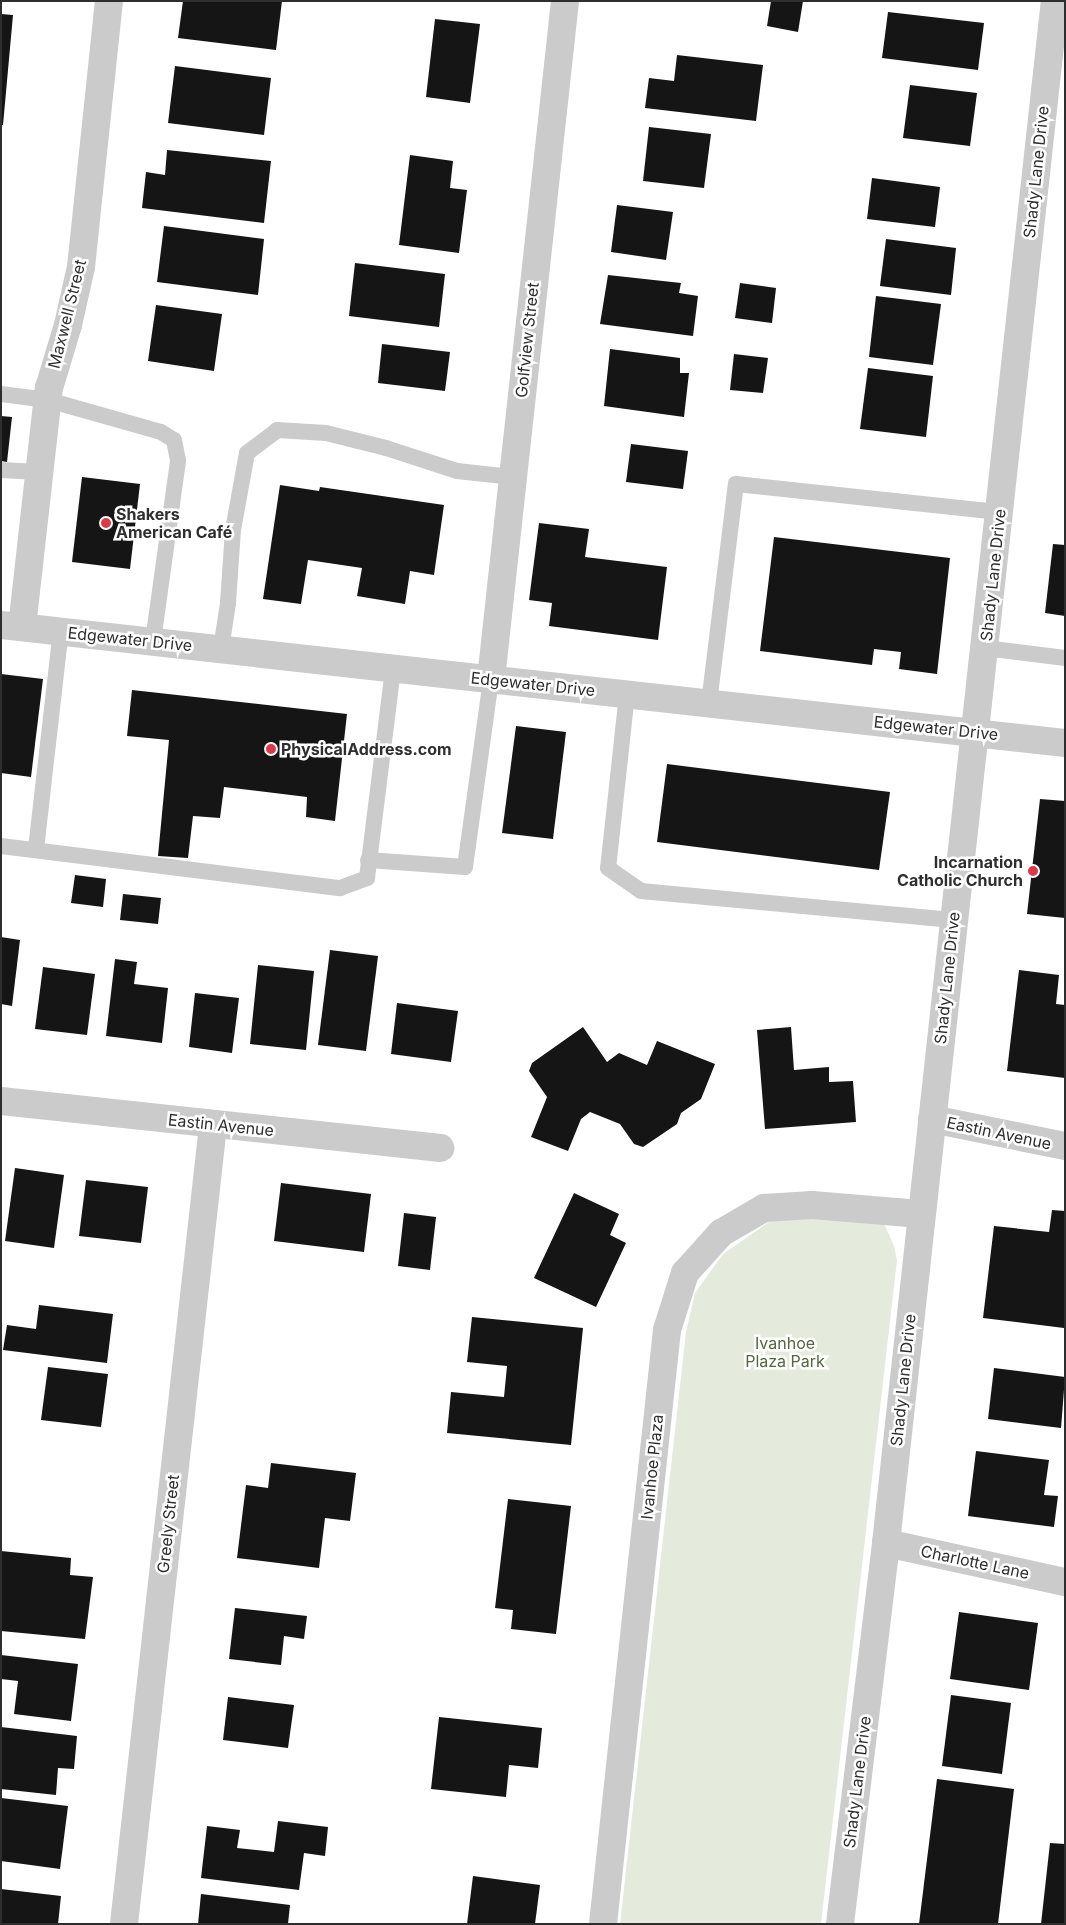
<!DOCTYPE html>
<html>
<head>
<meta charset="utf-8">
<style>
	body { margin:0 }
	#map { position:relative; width:1066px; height:1925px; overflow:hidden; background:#fff; font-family:Inter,sans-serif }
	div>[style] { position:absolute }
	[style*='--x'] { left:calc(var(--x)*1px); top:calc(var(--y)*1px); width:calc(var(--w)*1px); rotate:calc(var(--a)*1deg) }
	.green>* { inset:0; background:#e4ebdc }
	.building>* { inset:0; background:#151515 }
	.service>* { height:16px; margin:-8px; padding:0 8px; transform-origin:8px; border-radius:8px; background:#cbcbcb }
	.minor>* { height:28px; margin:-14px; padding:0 14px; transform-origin:14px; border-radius:14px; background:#cbcbcb }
	.tertiary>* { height:28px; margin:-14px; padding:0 14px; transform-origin:14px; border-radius:14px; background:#cbcbcb }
	.dots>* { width:14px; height:14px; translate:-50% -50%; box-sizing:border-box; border:2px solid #fff; border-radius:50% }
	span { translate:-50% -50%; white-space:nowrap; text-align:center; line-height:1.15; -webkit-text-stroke:5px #fff; paint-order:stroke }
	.street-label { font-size:16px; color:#2e2e2e }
	.poi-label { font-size:16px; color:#2e2e2e; font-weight:700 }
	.left { translate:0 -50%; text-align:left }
	.right { translate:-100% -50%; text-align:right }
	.park-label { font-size:16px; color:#51673e }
	.frame { position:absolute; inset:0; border:2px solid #2e2e2e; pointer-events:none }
</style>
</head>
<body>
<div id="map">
	<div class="green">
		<div style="clip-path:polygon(790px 1215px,883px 1221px,894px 1246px,897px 1260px,821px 1924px,620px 1924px,686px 1332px,695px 1293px,723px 1254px,769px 1222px)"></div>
	</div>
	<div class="building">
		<div style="clip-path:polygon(183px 1px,282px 1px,276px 50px,178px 38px)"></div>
		<div style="clip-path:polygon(771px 1px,803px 1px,798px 32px,767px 26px)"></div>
		<div style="clip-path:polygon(888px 12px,984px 23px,978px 70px,882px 58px)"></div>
		<div style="clip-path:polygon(1px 14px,13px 15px,3px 125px,1px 125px)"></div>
		<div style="clip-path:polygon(435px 19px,480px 24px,470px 103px,426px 97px)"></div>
		<div style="clip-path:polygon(677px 55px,763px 65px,756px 121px,645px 108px,649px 78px,674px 81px)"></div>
		<div style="clip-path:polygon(175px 66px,271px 78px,264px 135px,168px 123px)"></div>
		<div style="clip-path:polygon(910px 85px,977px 93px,970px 146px,903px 138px)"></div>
		<div style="clip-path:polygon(649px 127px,711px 134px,704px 188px,643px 181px)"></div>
		<div style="clip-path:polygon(167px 150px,271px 161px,264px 223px,142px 208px,146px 172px,165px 175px)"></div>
		<div style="clip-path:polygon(410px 155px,453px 161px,450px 188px,467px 190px,459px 253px,399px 245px)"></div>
		<div style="clip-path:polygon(872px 178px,940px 187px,935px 227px,867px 219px)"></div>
		<div style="clip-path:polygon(617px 205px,673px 212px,666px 260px,611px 252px)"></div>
		<div style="clip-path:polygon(164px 226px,264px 239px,258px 295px,157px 282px)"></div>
		<div style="clip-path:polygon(886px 239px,956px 248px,951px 295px,880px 286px)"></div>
		<div style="clip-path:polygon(355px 263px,445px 274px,439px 327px,349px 316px)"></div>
		<div style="clip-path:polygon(608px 275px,681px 283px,679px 293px,698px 296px,693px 336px,600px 324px)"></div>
		<div style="clip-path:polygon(740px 283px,776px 288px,772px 323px,735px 318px)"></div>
		<div style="clip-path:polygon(876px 296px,941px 304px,933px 365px,869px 357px)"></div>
		<div style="clip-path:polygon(156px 305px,222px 314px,214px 371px,148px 361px)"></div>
		<div style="clip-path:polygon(382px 344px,450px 352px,445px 391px,378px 383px)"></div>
		<div style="clip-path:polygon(610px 349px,680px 358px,680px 373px,689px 373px,684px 417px,604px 406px)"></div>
		<div style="clip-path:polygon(734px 354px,768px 358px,763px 393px,730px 390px)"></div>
		<div style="clip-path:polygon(868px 368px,933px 376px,926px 437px,860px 429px)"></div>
		<div style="clip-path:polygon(1px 416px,12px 417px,7px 462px,1px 461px)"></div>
		<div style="clip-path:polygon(631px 444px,688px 451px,683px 489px,626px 482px)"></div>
		<div style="clip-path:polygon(82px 477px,140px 484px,130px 569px,72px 562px)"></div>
		<div style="clip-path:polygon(280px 485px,319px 491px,320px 487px,444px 505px,434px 575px,410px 571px,405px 604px,357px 596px,362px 568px,308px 560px,301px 604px,263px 599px)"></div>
		<div style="clip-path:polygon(539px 523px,589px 529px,585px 557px,667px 567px,658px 640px,549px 626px,552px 603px,529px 600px)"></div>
		<div style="clip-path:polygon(774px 537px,950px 558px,937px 674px,899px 669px,901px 652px,874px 649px,872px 665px,760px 651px)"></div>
		<div style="clip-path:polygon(1053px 544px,1065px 545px,1065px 616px,1045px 613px)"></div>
		<div style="clip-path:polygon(1px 674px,43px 679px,31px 777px,1px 773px)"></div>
		<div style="clip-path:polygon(132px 690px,347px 714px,335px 821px,306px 817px,307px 797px,224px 787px,220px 818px,193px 816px,188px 858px,158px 856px,169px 740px,127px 736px)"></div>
		<div style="clip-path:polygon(516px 726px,566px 732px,553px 839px,502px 833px)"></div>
		<div style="clip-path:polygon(667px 764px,890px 792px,879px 870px,657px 842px)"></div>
		<div style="clip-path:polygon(1040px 799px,1065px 801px,1065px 918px,1027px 914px)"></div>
		<div style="clip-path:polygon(75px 875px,106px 879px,103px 907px,71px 903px)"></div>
		<div style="clip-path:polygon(123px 894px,161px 898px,158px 924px,120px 920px)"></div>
		<div style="clip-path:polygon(1px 937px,20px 940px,12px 1006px,1px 1004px)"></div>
		<div style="clip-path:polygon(330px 950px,378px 956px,366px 1051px,318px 1045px)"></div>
		<div style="clip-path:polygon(115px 959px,137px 962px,134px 984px,168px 988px,162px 1043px,106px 1036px)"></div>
		<div style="clip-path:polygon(258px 965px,314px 971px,306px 1050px,250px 1044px)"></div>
		<div style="clip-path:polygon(43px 967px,95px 974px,87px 1035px,35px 1029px)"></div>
		<div style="clip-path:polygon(1019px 970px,1059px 975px,1056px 1004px,1065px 1005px,1065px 1078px,1007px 1071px)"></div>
		<div style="clip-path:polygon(195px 993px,239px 998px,232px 1053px,189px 1047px)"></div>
		<div style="clip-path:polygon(397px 1003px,458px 1011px,451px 1062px,391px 1054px)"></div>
		<div style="clip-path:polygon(583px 1027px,607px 1062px,619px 1053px,647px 1065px,657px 1041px,715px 1064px,701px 1099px,681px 1113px,677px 1124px,643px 1147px,634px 1144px,620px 1124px,590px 1112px,581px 1119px,568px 1151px,531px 1137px,547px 1097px,529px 1071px,532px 1063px)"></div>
		<div style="clip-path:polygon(791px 1027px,794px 1070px,829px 1067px,829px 1082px,853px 1081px,856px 1122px,765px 1129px,757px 1030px)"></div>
		<div style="clip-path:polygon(15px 1168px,64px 1175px,54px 1248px,5px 1241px)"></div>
		<div style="clip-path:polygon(86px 1180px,148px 1187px,141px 1243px,79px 1236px)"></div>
		<div style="clip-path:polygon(281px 1183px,371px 1194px,364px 1252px,274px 1241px)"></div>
		<div style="clip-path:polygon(574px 1193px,619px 1214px,610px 1235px,626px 1243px,596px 1307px,534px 1278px)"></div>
		<div style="clip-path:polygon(1052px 1210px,1065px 1211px,1064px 1328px,983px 1318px,994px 1226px,1049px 1232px)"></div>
		<div style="clip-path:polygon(404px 1213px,436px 1217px,430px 1270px,398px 1266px)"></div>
		<div style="clip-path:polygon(39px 1305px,113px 1314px,107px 1363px,3px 1350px,7px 1325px,36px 1329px)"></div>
		<div style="clip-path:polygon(472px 1317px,583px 1328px,571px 1445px,447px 1433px,451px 1392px,504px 1397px,507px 1366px,467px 1362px)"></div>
		<div style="clip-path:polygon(48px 1367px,108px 1374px,101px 1427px,41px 1420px)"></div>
		<div style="clip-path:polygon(994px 1368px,1065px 1377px,1061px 1428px,988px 1419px)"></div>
		<div style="clip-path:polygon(976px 1451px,1049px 1460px,1044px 1495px,1058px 1496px,1054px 1527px,968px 1516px)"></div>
		<div style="clip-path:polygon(271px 1463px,356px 1473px,350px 1521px,325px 1518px,319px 1568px,237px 1558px,246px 1485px,268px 1488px)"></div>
		<div style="clip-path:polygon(508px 1499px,571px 1506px,556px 1634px,511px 1629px,513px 1610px,495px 1608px)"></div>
		<div style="clip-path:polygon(1px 1551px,71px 1558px,70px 1575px,93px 1577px,85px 1639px,1px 1631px)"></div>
		<div style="clip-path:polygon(235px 1608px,307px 1616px,304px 1639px,284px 1636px,281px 1665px,229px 1659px)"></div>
		<div style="clip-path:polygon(959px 1612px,1038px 1623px,1029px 1690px,950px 1679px)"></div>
		<div style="clip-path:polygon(1px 1655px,78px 1664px,71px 1721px,14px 1714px,18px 1681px,1px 1679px)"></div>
		<div style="clip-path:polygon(951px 1695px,1011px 1703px,1002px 1774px,942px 1766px)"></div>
		<div style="clip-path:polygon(228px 1697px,294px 1705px,288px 1748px,223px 1740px)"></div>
		<div style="clip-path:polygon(439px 1717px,542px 1728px,538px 1768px,509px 1765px,506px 1797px,431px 1789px)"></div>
		<div style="clip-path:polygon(1px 1727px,77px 1736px,74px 1769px,58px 1768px,56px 1795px,1px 1789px)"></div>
		<div style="clip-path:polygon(937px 1779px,1014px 1789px,998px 1924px,919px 1924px)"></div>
		<div style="clip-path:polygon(1px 1798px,68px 1806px,60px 1869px,1px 1861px)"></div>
		<div style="clip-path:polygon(278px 1821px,328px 1827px,325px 1856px,304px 1853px,299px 1890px,201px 1878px,207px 1826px,240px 1830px,237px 1848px,274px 1852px)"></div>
		<div style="clip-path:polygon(1050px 1843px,1065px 1844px,1065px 1924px,1041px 1924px)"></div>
		<div style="clip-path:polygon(473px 1876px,540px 1885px,535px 1924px,467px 1924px)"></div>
		<div style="clip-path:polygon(1px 1889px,61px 1896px,58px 1924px,1px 1924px)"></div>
		<div style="clip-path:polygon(201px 1894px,290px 1905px,288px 1924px,198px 1924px)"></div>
	</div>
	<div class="service">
		<div style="--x:1;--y:394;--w:47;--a:7.3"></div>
		<div style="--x:48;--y:400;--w:117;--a:15.8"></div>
		<div style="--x:161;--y:432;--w:15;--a:32"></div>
		<div style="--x:174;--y:440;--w:21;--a:79"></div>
		<div style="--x:178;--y:461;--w:183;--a:97.9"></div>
		<div style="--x:1;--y:470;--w:38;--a:3"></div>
		<div style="--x:985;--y:648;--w:81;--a:7.1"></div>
		<div style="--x:221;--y:649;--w:47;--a:-81.3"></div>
		<div style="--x:228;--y:603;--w:73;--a:-86.1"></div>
		<div style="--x:233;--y:530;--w:78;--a:-79.7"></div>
		<div style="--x:247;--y:453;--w:38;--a:-37"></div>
		<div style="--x:277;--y:430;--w:49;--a:3.5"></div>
		<div style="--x:326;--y:433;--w:62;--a:14"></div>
		<div style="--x:386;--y:448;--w:75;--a:17.9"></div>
		<div style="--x:457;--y:471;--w:55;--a:6.2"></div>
		<div style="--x:627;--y:694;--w:175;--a:96.2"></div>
		<div style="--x:608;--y:868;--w:40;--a:34.9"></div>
		<div style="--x:641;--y:891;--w:313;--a:5.3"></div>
		<div style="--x:709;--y:703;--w:221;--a:-83"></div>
		<div style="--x:736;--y:484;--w:265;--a:6.1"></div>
		<div style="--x:1;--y:846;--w:342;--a:7.1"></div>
		<div style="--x:340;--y:888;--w:29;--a:-20"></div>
		<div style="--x:367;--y:878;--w:212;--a:-82.9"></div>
		<div style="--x:36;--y:849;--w:219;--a:-83.5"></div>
		<div style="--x:368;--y:860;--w:97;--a:4.1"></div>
		<div style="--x:465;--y:867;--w:190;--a:-82.1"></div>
	</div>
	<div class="minor">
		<div style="--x:22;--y:627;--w:241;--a:-83.6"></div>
		<div style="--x:49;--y:388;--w:66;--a:-73.2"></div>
		<div style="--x:68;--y:325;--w:59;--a:-77.4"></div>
		<div style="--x:81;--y:267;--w:267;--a:-84"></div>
		<div style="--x:491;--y:679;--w:682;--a:-83.77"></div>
		<div style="--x:1;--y:1101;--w:442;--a:6.1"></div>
		<div style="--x:932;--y:1119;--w:136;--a:11.5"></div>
		<div style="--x:886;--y:1543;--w:183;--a:12.3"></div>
		<div style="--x:124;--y:1924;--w:804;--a:-83.64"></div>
		<div style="--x:603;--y:1924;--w:597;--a:-83.85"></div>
		<div style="--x:667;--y:1330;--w:60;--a:-72.5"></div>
		<div style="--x:685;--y:1273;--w:54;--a:-48"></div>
		<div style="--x:721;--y:1233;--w:50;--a:-30.2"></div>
		<div style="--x:764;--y:1208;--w:48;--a:-3.6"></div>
		<div style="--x:812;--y:1205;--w:109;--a:4.7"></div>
		<div style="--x:840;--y:1924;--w:384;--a:-83.1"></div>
		<div style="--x:886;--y:1543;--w:1551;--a:-83.75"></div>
	</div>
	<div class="tertiary">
		<div style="--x:1;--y:625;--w:1071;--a:6.33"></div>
	</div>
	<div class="dots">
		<div style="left:106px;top:523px;background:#db3947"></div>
		<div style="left:271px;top:749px;background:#db3947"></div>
		<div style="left:1033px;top:871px;background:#db3947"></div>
	</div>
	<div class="street-label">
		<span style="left:1036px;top:172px;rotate:-84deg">Shady Lane Drive</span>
		<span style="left:67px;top:314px;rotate:-76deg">Maxwell Street</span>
		<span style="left:527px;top:340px;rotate:-84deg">Golfview Street</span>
		<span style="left:993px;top:575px;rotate:-84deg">Shady Lane Drive</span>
		<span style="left:130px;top:639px;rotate:6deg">Edgewater Drive</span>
		<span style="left:533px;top:684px;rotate:6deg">Edgewater Drive</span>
		<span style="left:936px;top:728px;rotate:6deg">Edgewater Drive</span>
		<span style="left:947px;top:978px;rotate:-84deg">Shady Lane Drive</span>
		<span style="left:221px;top:1125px;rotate:6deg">Eastin Avenue</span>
		<span style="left:999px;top:1133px;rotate:12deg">Eastin Avenue</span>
		<span style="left:903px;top:1380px;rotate:-84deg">Shady Lane Drive</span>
		<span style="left:652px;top:1467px;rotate:-84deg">Ivanhoe Plaza</span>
		<span style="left:168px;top:1524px;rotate:-84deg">Greely Street</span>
		<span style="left:975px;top:1562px;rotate:12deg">Charlotte Lane</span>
		<span style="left:857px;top:1782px;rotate:-83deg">Shady Lane Drive</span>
	</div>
	<div class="poi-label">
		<span class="left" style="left:116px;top:523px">Shakers<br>American Café</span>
		<span class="left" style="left:281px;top:749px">PhysicalAddress.com</span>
		<span class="right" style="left:1023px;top:871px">Incarnation<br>Catholic Church</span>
	</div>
	<div class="park-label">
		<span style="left:785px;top:1352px">Ivanhoe<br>Plaza Park</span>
	</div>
	<div class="frame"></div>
</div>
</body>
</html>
